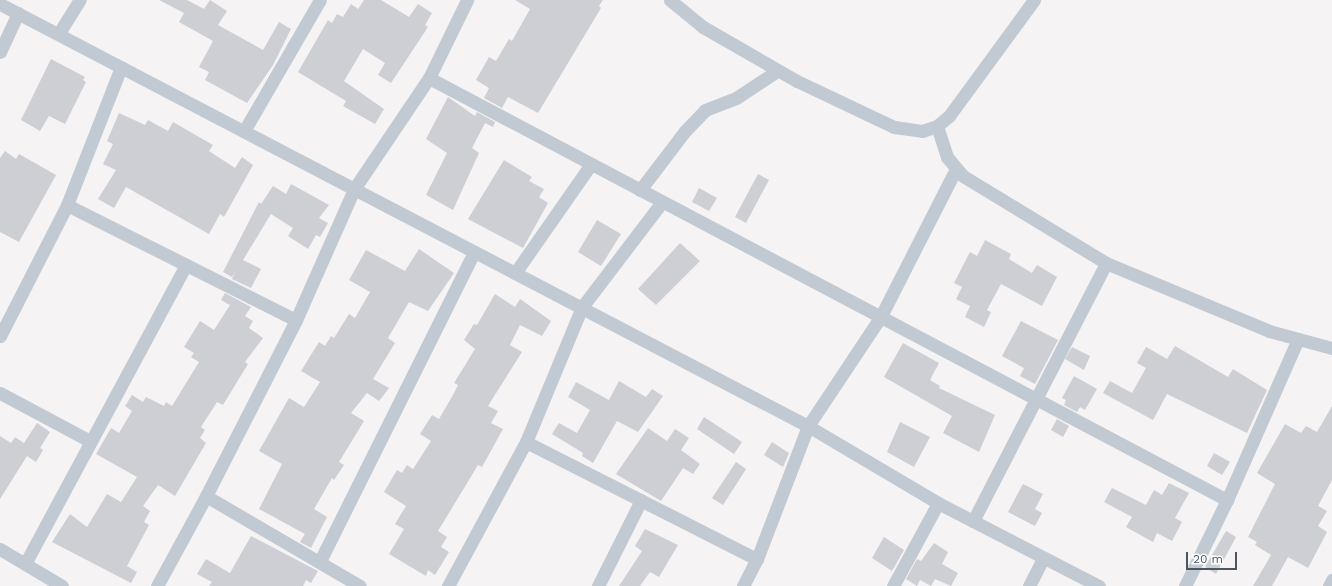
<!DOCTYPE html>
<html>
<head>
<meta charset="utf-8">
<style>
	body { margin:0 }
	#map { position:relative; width:1332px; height:586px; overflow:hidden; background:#f5f3f3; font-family:"Work Sans",sans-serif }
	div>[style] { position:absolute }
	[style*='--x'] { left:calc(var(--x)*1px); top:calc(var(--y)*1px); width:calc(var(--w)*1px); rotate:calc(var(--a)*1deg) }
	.building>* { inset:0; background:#cdcfd5 }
	.street>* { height:13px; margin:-6.5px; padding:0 6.5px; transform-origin:6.5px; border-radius:6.5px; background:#c1cad2 }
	span { translate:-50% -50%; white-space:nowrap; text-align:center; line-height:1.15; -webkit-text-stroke:3px #fff; paint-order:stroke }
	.scale { position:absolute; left:1186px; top:552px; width:51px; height:18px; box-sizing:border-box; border:2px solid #4a5661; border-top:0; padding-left:5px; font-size:12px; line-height:14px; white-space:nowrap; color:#4a5661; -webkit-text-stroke:3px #fff; paint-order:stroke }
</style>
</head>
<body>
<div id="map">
	<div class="building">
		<div style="clip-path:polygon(159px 0,187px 0,204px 9px,210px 0,227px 11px,218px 25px,263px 50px,279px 22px,291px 29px,273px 65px,247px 103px,205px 80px,209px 72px,199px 67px,213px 41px,179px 22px,184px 13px)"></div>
		<div style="clip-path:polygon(364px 0,381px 0,409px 17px,418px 4px,432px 13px,425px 25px,428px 27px,391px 83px,378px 75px,385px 63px,363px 49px,344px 81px,384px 109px,375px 124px,343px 106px,346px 101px,298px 72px,328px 20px,332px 23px,337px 14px,343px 17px,351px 4px,358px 9px)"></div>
		<div style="clip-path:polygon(515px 0,603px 0,599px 6px,601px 8px,538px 113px,508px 97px,502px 108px,484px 98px,489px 88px,476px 80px,489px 57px,496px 61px,509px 39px,512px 41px,530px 9px)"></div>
		<div style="clip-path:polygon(51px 59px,85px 77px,83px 80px,86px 82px,65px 124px,49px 116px,40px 131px,21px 120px)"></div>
		<div style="clip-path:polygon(448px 97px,475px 116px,477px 112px,495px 122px,493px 127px,481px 121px,485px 123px,472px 148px,479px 153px,453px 210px,426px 195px,447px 153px,426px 139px)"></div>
		<div style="clip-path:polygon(119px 113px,145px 125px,148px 120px,168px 131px,173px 122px,213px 145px,209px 151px,235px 168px,242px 157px,253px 165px,224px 217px,220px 214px,209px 234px,126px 187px,114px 208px,98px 199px,116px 170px,103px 164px,113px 144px,107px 141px)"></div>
		<div style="clip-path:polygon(5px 151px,16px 159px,19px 154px,56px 175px,19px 242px,0 232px,0 158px)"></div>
		<div style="clip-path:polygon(504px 160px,532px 177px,529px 181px,544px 189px,539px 197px,548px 203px,523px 248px,468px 219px)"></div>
		<div style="clip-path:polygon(758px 174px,769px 180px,746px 223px,735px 217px)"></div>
		<div style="clip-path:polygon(291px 184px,329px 205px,319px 218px,328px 223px,320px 237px,316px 235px,308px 249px,288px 236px,293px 228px,271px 214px,243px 260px,261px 269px,251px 288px,232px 279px,236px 270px,232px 277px,223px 272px,259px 202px,261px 204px,273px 186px,286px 194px)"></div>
		<div style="clip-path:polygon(699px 188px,717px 198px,709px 211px,692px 202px)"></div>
		<div style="clip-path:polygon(597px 220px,621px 234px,601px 266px,578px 252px)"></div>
		<div style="clip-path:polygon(985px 240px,1011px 254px,1009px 259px,1032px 273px,1037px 265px,1057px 277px,1042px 306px,1001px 284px,987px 310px,991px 312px,984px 327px,965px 317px,970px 306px,956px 299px,962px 287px,954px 283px,970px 252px,977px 256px)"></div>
		<div style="clip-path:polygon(680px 243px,700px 261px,656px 305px,638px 289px)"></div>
		<div style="clip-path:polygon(419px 249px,454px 273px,428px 311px,409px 302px,388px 338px,395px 343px,373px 379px,389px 388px,379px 401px,367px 393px,351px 413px,364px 421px,339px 462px,344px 465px,334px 480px,332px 478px,314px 509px,327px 517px,311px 548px,300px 542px,305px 534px,259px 509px,282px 464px,259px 451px,289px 398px,304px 407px,320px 382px,301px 371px,319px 342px,325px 346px,331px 336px,334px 338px,349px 314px,355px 318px,370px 292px,349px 280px,366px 250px,405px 271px)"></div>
		<div style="clip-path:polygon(225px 293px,251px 307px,245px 316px,253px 321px,249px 328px,263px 338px,245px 362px,248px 364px,223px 405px,217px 402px,201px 427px,205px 430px,200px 438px,206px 443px,175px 496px,158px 485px,143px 506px,150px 511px,144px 522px,149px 525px,127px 566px,137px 572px,131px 583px,52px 542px,70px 514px,87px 527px,107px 494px,121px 502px,137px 477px,96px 454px,111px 428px,119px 433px,132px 411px,125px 406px,132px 395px,143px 402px,146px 397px,164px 406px,166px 402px,172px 406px,199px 362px,191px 357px,194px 353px,184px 347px,200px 321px,214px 330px,230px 305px,221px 300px)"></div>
		<div style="clip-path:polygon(495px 294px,515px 307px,520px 299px,551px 321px,542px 336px,520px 325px,510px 345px,522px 352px,488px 406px,498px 411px,491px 423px,503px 429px,482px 467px,478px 465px,438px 531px,447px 537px,441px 547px,449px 552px,435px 575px,428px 570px,426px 576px,389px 554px,404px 529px,395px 524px,406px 506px,384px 492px,397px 470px,402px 473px,407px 465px,413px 469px,431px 441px,420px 434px,432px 415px,439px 419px,453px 395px,458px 385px,454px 383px,475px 349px,464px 340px,474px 324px,477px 325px)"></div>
		<div style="clip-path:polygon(1021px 321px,1058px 340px,1035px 384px,1020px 376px,1024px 368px,1002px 356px)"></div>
		<div style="clip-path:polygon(903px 343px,939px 363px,930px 380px,940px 386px,939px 388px,995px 415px,979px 452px,943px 433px,952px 416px,884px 377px)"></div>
		<div style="clip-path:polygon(1175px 346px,1228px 377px,1233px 369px,1267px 390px,1247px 433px,1167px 394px,1153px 420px,1103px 393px,1110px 381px,1132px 393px,1146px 368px,1137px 363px,1146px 347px,1167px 359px)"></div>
		<div style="clip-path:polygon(1072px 347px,1090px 356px,1084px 370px,1065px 359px)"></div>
		<div style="clip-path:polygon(1074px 376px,1097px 389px,1085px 410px,1080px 407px,1077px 412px,1064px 405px,1066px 400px,1062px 398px)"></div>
		<div style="clip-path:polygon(619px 381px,646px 397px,652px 389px,663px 396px,638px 432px,617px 421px,593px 463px,582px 456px,583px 453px,552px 434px,559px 423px,577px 433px,590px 410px,568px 397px,576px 382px,609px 400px)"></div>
		<div style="clip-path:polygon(1332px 406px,1332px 480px,1318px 506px,1327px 511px,1318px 526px,1327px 532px,1308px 568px,1288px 557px,1272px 586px,1253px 586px,1271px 555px,1255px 545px,1257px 542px,1248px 537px,1275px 484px,1257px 473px,1285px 424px,1301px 433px,1306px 426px,1317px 432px)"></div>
		<div style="clip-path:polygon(704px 417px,742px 442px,734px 454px,697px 429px)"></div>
		<div style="clip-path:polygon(1057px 419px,1069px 426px,1063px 437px,1051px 430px)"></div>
		<div style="clip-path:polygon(900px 422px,930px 437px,914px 467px,887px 452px)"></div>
		<div style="clip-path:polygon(37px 423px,50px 432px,40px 448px,43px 450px,36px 462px,27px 456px,0 499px,0 436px,11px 443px,15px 437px,24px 443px)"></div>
		<div style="clip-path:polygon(648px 428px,667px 441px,675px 429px,689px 438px,681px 450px,700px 464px,693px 474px,683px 468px,661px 501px,616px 474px)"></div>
		<div style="clip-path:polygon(772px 442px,789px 453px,783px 467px,764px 455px)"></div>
		<div style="clip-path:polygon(1214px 453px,1230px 462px,1222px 475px,1207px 466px)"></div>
		<div style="clip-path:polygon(736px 462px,746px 469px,723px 505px,712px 498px)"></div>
		<div style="clip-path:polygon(1169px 483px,1189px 493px,1175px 518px,1182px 522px,1172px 541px,1157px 533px,1153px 542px,1126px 527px,1132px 517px,1104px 502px,1112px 488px,1146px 505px,1154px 490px,1162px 495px)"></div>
		<div style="clip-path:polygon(1023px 484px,1043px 494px,1035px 509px,1042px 513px,1035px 526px,1008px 512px)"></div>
		<div style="clip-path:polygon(645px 529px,678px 545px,659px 577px,650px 572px,640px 586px,619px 586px,642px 551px,635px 546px)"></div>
		<div style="clip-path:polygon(1226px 531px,1236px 537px,1216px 574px,1205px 567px)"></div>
		<div style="clip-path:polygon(251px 536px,318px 571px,311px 583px,306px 580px,303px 586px,209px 586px,212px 582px,197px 574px,206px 559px,230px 573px)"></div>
		<div style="clip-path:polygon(884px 537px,904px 550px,892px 571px,872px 558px)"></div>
		<div style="clip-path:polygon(934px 543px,948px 552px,942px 564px,958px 573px,951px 586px,935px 579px,931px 586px,920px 580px,917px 586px,906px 579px,917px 559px,921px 561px)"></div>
	</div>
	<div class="street">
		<div style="--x:670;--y:0;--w:43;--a:39.3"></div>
		<div style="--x:703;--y:27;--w:108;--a:29.9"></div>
		<div style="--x:797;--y:81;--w:107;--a:25.4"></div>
		<div style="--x:894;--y:127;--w:28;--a:8"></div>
		<div style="--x:922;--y:131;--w:16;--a:-18"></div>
		<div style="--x:937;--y:126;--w:16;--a:-40"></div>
		<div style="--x:949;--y:116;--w:144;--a:-53.8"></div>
		<div style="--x:0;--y:4;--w:912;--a:27.58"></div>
		<div style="--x:808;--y:426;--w:151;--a:30.6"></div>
		<div style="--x:938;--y:503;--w:181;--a:27.3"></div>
		<div style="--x:59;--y:33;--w:39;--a:-58"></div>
		<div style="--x:0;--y:52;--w:43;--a:-65.2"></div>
		<div style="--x:429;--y:78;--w:903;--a:27.87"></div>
		<div style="--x:937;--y:126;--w:33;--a:72"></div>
		<div style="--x:947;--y:157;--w:25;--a:50"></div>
		<div style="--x:963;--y:176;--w:167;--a:31.3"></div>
		<div style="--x:1106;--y:263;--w:177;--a:22.6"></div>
		<div style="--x:1269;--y:331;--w:65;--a:15.1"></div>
		<div style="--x:244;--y:131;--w:151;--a:-59.9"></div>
		<div style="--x:640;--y:190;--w:74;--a:-52.7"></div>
		<div style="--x:685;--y:131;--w:29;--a:-46"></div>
		<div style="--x:705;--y:110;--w:33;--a:-21"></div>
		<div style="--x:736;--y:98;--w:49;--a:-33.4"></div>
		<div style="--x:67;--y:205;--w:256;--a:26.7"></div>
		<div style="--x:515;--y:273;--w:133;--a:-55.1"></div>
		<div style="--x:0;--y:336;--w:147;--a:-62.9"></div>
		<div style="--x:67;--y:205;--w:148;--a:-68.6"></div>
		<div style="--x:0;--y:393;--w:102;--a:28.1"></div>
		<div style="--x:526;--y:442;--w:259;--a:26.9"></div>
		<div style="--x:206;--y:496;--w:178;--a:30.3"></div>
		<div style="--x:973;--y:521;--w:290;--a:-62.7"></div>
		<div style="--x:0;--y:549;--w:72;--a:30.8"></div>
		<div style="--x:320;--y:561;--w:345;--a:-63.5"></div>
		<div style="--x:26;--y:562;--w:337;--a:-61.7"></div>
		<div style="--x:157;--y:586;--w:102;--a:-61.4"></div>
		<div style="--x:206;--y:496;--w:198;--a:-62.9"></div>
		<div style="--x:296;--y:320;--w:143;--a:-66.1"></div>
		<div style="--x:354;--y:189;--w:134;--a:-56"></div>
		<div style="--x:429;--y:78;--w:87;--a:-64"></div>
		<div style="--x:448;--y:586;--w:164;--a:-61.6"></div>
		<div style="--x:526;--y:442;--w:146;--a:-67.5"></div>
		<div style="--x:582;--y:307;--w:132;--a:-52.7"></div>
		<div style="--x:598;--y:586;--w:96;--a:-63.4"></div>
		<div style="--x:743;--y:586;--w:30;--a:-63"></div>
		<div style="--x:757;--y:559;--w:142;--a:-69"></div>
		<div style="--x:808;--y:426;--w:132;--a:-56.4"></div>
		<div style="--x:881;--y:316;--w:165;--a:-63"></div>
		<div style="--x:893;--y:586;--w:94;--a:-61.5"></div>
		<div style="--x:1029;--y:586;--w:31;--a:-63"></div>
		<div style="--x:1185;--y:586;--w:96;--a:-64"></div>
		<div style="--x:1227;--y:500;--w:176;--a:-66.2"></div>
		<div style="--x:1329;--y:586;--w:7;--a:-63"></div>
	</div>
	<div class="scale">20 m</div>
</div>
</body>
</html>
